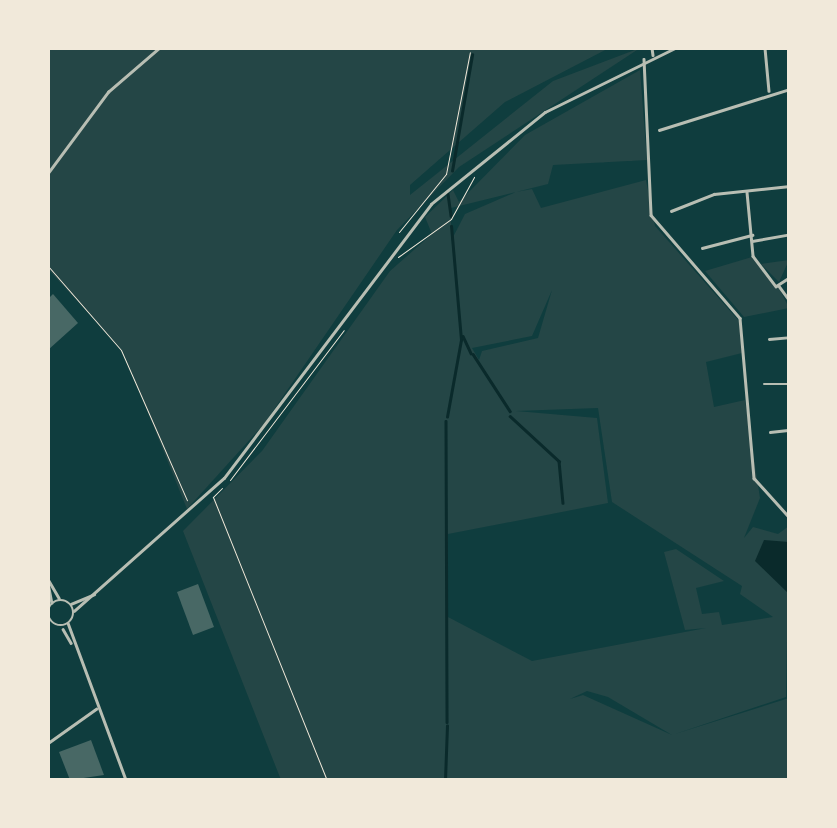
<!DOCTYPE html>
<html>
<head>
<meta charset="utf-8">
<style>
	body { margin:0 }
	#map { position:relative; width:837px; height:828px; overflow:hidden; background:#0f3d3e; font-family:"Varela Round",sans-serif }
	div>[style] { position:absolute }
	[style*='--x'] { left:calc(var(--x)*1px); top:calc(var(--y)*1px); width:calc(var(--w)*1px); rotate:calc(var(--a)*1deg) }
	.green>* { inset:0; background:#244646 }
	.water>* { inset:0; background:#0a2a2b }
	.stream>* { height:2.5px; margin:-1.25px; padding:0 1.25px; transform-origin:1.25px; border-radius:1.25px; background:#0a2a2b }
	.building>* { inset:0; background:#486865 }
	.path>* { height:1px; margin:-0.5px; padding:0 0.5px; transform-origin:0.5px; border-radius:0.5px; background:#f1e9da }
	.minor>* { height:2.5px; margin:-1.25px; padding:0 1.25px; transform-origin:1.25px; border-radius:1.25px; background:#b8beb3 }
	.minor>.ring { margin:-1.25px; padding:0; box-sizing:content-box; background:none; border:2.5px solid #b8beb3; border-radius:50% }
	.tertiary>* { height:2.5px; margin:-1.25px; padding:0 1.25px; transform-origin:1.25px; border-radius:1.25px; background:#b8beb3 }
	span { translate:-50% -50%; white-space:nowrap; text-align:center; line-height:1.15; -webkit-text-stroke:8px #f1e9da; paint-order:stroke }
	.frame { position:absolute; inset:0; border:50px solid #f1e9da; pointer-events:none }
</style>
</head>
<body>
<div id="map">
	<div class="green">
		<div style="clip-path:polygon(48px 48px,609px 48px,505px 102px,410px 185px,410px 195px,553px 81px,640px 48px,459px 167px,397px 230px,264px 424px,187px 509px,123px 351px,48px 269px)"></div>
		<div style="clip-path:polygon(evenodd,640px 70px,647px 160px,553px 165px,548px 184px,451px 208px,451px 241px,465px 214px,516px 192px,532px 189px,541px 208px,646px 180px,655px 226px,739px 321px,742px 353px,706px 362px,714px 407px,745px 400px,760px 498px,744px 538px,753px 527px,778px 534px,789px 526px,786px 697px,675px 734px,789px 698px,789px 780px,281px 780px,183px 531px,262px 451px,390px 271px,432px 234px,425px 217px,453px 190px,459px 202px,525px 135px,640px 70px,552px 290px,538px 338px,482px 351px,479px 360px,472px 348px,532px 336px,552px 290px,640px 70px,598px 408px,612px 502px,742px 586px,740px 594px,773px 617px,722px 625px,719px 612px,702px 614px,696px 588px,724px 581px,676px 549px,664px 552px,685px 630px,706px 628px,532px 661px,448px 617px,448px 534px,608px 503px,597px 418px,516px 411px,598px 408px,640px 70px,587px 691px,608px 697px,672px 735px,583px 695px,570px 699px,587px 691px)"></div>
		<div style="clip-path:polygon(752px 257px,778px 286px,789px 308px,744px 317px,705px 271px)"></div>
		<div style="clip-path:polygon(789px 260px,779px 282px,761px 264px)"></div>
	</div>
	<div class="water">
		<div style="clip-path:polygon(764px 540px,789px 542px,789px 594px,755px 561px)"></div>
	</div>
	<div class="stream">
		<div style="--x:452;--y:171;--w:118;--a:-80.2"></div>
		<div style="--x:448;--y:194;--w:22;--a:82"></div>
		<div style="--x:463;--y:336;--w:19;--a:65"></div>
		<div style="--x:473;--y:354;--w:68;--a:57"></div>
		<div style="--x:510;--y:416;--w:67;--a:42.6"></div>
		<div style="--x:559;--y:461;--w:42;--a:84.6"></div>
		<div style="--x:447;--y:417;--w:78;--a:-79.7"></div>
		<div style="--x:461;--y:340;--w:114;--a:-95"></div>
		<div style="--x:446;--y:421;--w:301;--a:89.8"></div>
		<div style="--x:445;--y:780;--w:54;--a:-87.9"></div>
	</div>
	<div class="building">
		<div style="clip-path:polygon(53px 294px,78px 323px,48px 350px,48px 299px)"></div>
		<div style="clip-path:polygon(198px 584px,214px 627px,193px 635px,177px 592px)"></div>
		<div style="clip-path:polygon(91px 740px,104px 775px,70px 780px,59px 752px)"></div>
	</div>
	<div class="path">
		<div style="--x:399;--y:232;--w:75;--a:-51"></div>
		<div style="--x:446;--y:174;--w:124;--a:-78.9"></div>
		<div style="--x:398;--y:257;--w:65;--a:-35.6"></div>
		<div style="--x:451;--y:219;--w:48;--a:-61.3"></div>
		<div style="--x:48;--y:266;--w:111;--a:49"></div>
		<div style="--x:121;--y:350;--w:164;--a:66.3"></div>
		<div style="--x:230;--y:480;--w:188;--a:-52.8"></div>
		<div style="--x:222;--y:488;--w:13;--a:135"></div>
		<div style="--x:213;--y:497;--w:305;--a:68.1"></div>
	</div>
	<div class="minor">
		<div style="--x:474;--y:48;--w:28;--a:0"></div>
		<div style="--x:652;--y:48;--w:7;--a:82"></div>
		<div style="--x:765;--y:48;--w:43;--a:84.7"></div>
		<div style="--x:644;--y:59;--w:156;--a:87.4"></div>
		<div style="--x:651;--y:215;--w:136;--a:49.2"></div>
		<div style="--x:740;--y:318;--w:161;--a:85"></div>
		<div style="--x:754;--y:478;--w:54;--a:48"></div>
		<div style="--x:659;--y:130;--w:137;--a:-17.4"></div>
		<div style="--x:48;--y:173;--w:101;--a:-53.5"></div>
		<div style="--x:108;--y:92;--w:67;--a:-40.8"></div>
		<div style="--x:747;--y:192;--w:64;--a:84.6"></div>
		<div style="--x:753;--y:256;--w:38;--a:53"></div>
		<div style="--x:776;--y:286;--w:17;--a:-33"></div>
		<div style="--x:671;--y:211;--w:46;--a:-21.6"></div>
		<div style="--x:714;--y:194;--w:76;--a:-6"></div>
		<div style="--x:752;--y:241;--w:39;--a:-10"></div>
		<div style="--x:702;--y:248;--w:52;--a:-14.6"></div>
		<div style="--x:779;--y:286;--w:19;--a:54"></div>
		<div style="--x:769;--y:339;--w:21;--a:-5"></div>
		<div style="--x:790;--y:369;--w:38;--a:90"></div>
		<div style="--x:764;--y:384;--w:23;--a:0"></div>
		<div style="--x:770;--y:432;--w:20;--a:-6"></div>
		<div style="--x:790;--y:475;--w:13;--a:90"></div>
		<div style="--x:48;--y:579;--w:22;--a:60"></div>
		<div style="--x:48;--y:583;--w:20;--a:79"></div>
		<div class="ring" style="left:48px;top:600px;width:23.5px;height:23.5px"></div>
		<div style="--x:68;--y:623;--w:167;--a:69.7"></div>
		<div style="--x:63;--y:629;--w:16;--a:60"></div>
		<div style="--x:48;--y:743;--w:59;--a:-35.3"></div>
	</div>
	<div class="tertiary">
		<div style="--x:71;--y:604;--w:25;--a:-23"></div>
		<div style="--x:74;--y:611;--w:200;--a:-41.6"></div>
		<div style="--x:224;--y:478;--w:343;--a:-52.9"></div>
		<div style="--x:431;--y:204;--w:146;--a:-38.9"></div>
		<div style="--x:545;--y:112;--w:145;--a:-26.2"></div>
	</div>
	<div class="frame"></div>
</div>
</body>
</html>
